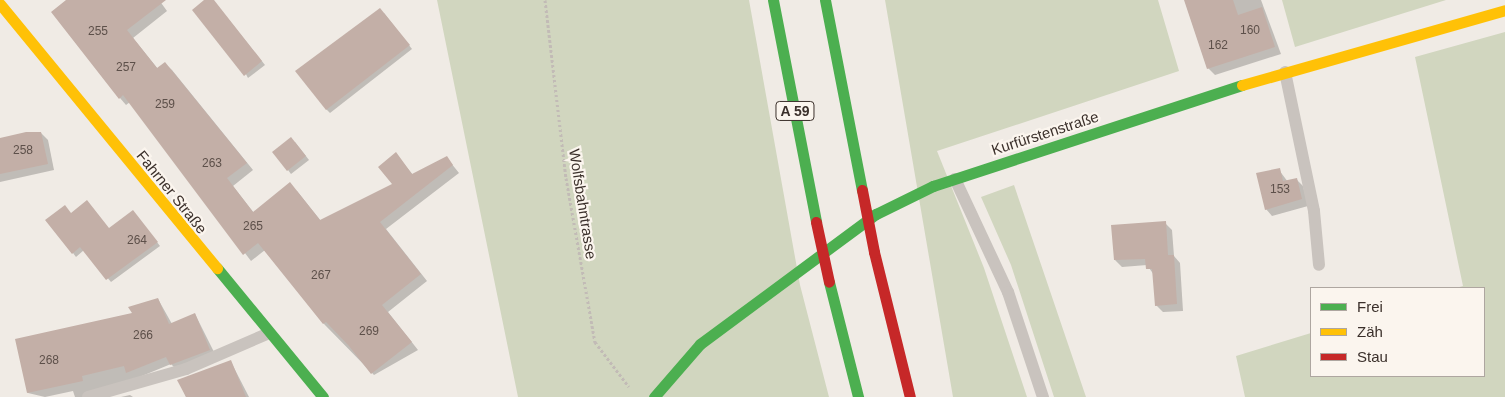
<!DOCTYPE html>
<html>
<head>
<meta charset="utf-8">
<style>
	body { margin:0 }
	#map { position:relative; width:1505px; height:397px; overflow:hidden; background:#f0ebe5; font-family:Helvetica,sans-serif }
	div>[style] { position:absolute }
	[style*='--x'] { left:calc(var(--x)*1px); top:calc(var(--y)*1px); width:calc(var(--w)*1px); rotate:calc(var(--a)*1deg) }
	.green>* { inset:0; background:#d1d6bf }
	.shadow>* { inset:0; background:#0003 }
	.building>* { inset:0; background:#c3afa7 }
	.path>* { height:3px; margin-top:-1.5px; transform-origin:0; background:repeating-linear-gradient(90deg,#c2bbb6 0 2.5px,transparent 0 5px) }
	.lane>* { height:12px; margin:-6px; padding:0 6px; transform-origin:6px; border-radius:6px; background:#c9c3be }
	.fast>* { height:11px; margin:-5.5px; padding:0 5.5px; transform-origin:5.5px; border-radius:5.5px; background:#4caf50 }
	.slow>* { height:11px; margin:-5.5px; padding:0 5.5px; transform-origin:5.5px; border-radius:5.5px; background:#ffc107 }
	.jam>* { height:11px; margin:-5.5px; padding:0 5.5px; transform-origin:5.5px; border-radius:5.5px; background:#c62828 }
	.jam-bridge>* { height:11px; margin:-5.5px; padding:0 5.5px; transform-origin:5.5px; border-radius:5.5px; background:#c62828 }
	span { translate:-50% -50%; white-space:nowrap; text-align:center; line-height:1.15; -webkit-text-stroke:4.5px #fbf5ee; paint-order:stroke }
	.number-label { font-size:12px; color:#5d504a }
	.number-label span { -webkit-text-stroke-width:0 }
	.shield-label span { padding:1px 4px; background:#fbf5ee; border:1px solid; border-radius:4px; -webkit-text-stroke-width:0 }
	.shield-label { font-size:14px; color:#3b302b; font-weight:700 }
	.street-label { font-size:15px; color:#3b302b }
	.legend { position:absolute; left:1310px; top:287px; width:175px; height:90px; box-sizing:border-box; background:#fbf5ee; border:1px solid #aea6a0; margin:0; padding:6px 9px; list-style:none; font-size:15px; color:#3b302b }
	.legend li { display:flex; align-items:center; gap:10px; height:25px }
	.legend b { width:25px; border:1px solid #aea6a0 }
</style>
</head>
<body>
<div id="map">
	<div class="green">
		<div style="clip-path:polygon(437px 0,749px 0,800px 285px,829px 397px,518px 397px)"></div>
		<div style="clip-path:polygon(885px 0,1158px 0,1179px 71px,937px 151px,984px 268px,1027px 397px,953px 397px)"></div>
		<div style="clip-path:polygon(1282px 0,1446px 0,1295px 47px)"></div>
		<div style="clip-path:polygon(1505px 32px,1505px 397px,1245px 397px,1236px 356px,1311px 333px,1311px 376px,1484px 376px,1484px 288px,1456px 288px,1463px 286px,1415px 57px)"></div>
		<div style="clip-path:polygon(1014px 185px,1086px 397px,1054px 397px,1011px 265px,981px 197px)"></div>
	</div>
	<div class="shadow">
		<div style="clip-path:polygon(68px 0,159px 0,167px 11px,133px 38px,158px 69px,165px 64px,172px 70px,253px 170px,233px 186px,254px 213px,297px 191px,321px 221px,393px 185px,396px 154px,413px 175px,447px 158px,459px 173px,386px 229px,427px 281px,388px 312px,418px 350px,374px 375px,324px 324px,265px 250px,251px 261px,130px 102px,126px 105px,120px 98px)"></div>
		<div style="clip-path:polygon(206px 0,213px 0,265px 65px,248px 78px)"></div>
		<div style="clip-path:polygon(1187px 0,1261px 0,1281px 54px,1215px 75px,1208px 68px)"></div>
		<div style="clip-path:polygon(384px 13px,412px 49px,330px 113px,326px 109px)"></div>
		<div style="clip-path:polygon(41px 133px,48px 140px,54px 170px,0 182px,0 142px)"></div>
		<div style="clip-path:polygon(295px 142px,309px 160px,291px 174px,288px 170px)"></div>
		<div style="clip-path:polygon(1279px 170px,1288px 182px,1297px 180px,1303px 186px,1308px 206px,1272px 216px,1266px 209px)"></div>
		<div style="clip-path:polygon(71px 214px,109px 230px,136px 215px,160px 246px,111px 282px,84px 250px,76px 257px,73px 253px)"></div>
		<div style="clip-path:polygon(1165px 223px,1172px 230px,1174px 256px,1180px 263px,1183px 311px,1163px 312px,1156px 305px,1154px 275px,1147px 265px,1122px 267px,1115px 260px)"></div>
		<div style="clip-path:polygon(158px 299px,172px 324px,195px 314px,216px 356px,178px 371px,171px 364px,91px 397px,75px 397px,73px 391px,45px 397px,28px 393px,16px 340px,135px 313px)"></div>
		<div style="clip-path:polygon(231px 362px,249px 397px,186px 397px,179px 381px)"></div>
		<div style="clip-path:polygon(130px 395px,133px 397px,121px 397px)"></div>
	</div>
	<div class="building">
		<div style="clip-path:polygon(66px 0,166px 0,127px 30px,157px 68px,165px 62px,247px 163px,227px 178px,253px 212px,290px 182px,320px 220px,392px 184px,378px 167px,396px 152px,412px 174px,447px 156px,453px 165px,380px 222px,421px 274px,382px 305px,412px 342px,371px 374px,349px 346px,326px 322px,323px 324px,258px 243px,243px 255px,123px 95px,119px 99px,51px 12px)"></div>
		<div style="clip-path:polygon(204px 0,214px 0,262px 61px,244px 76px,192px 10px)"></div>
		<div style="clip-path:polygon(1184px 0,1233px 0,1238px 15px,1262px 7px,1275px 47px,1207px 69px)"></div>
		<div style="clip-path:polygon(380px 8px,410px 45px,326px 110px,295px 71px)"></div>
		<div style="clip-path:polygon(26px 132px,41px 132px,48px 164px,0 174px,0 138px)"></div>
		<div style="clip-path:polygon(291px 137px,306px 156px,287px 171px,272px 152px)"></div>
		<div style="clip-path:polygon(1280px 168px,1283px 181px,1297px 178px,1302px 199px,1265px 210px,1256px 173px)"></div>
		<div style="clip-path:polygon(87px 200px,109px 228px,133px 210px,158px 242px,106px 280px,80px 247px,72px 254px,45px 220px,65px 205px,71px 213px)"></div>
		<div style="clip-path:polygon(1166px 221px,1168px 255px,1174px 255px,1177px 304px,1155px 306px,1152px 269px,1146px 269px,1145px 259px,1114px 260px,1111px 225px)"></div>
		<div style="clip-path:polygon(158px 298px,169px 324px,195px 313px,210px 350px,170px 365px,166px 357px,126px 373px,124px 366px,82px 376px,83px 381px,27px 393px,15px 339px,132px 313px,128px 307px)"></div>
		<div style="clip-path:polygon(231px 360px,246px 397px,186px 397px,177px 380px)"></div>
	</div>
	<div class="path">
		<div style="--x:545;--y:0;--w:179;--a:83.3"></div>
		<div style="--x:566;--y:178;--w:167;--a:80"></div>
		<div style="--x:595;--y:342;--w:56;--a:52.9"></div>
	</div>
	<div class="lane">
		<div style="--x:1285;--y:72;--w:142;--a:78.2"></div>
		<div style="--x:1314;--y:211;--w:54;--a:84.7"></div>
		<div style="--x:955;--y:179;--w:125;--a:64.9"></div>
		<div style="--x:1008;--y:292;--w:111;--a:71.6"></div>
		<div style="--x:88;--y:397;--w:102;--a:-15.9"></div>
		<div style="--x:186;--y:369;--w:90;--a:-23.4"></div>
	</div>
	<div class="fast">
		<div style="--x:773;--y:0;--w:226;--a:79"></div>
		<div style="--x:825;--y:0;--w:194;--a:79"></div>
		<div style="--x:217;--y:268;--w:167;--a:50.6"></div>
		<div style="--x:829;--y:282;--w:119;--a:75.8"></div>
		<div style="--x:654;--y:397;--w:70;--a:-49"></div>
		<div style="--x:700;--y:344;--w:219;--a:-36.5"></div>
		<div style="--x:876;--y:214;--w:64;--a:-26.2"></div>
		<div style="--x:933;--y:186;--w:325;--a:-18.1"></div>
	</div>
	<div class="slow">
		<div style="--x:0;--y:4;--w:342;--a:50.6"></div>
		<div style="--x:1242;--y:85;--w:273;--a:-15.9"></div>
	</div>
	<div class="jam">
		<div style="--x:874;--y:252;--w:149;--a:76.1"></div>
	</div>
	<div class="jam-bridge">
		<div style="--x:862;--y:190;--w:63;--a:79"></div>
		<div style="--x:816;--y:222;--w:61;--a:77.8"></div>
	</div>
	<div class="number-label">
		<span style="left:1250px;top:31px">160</span>
		<span style="left:98px;top:32px">255</span>
		<span style="left:1218px;top:46px">162</span>
		<span style="left:126px;top:68px">257</span>
		<span style="left:165px;top:105px">259</span>
		<span style="left:23px;top:151px">258</span>
		<span style="left:212px;top:164px">263</span>
		<span style="left:1280px;top:190px">153</span>
		<span style="left:253px;top:227px">265</span>
		<span style="left:137px;top:241px">264</span>
		<span style="left:321px;top:276px">267</span>
		<span style="left:369px;top:332px">269</span>
		<span style="left:143px;top:336px">266</span>
		<span style="left:49px;top:361px">268</span>
	</div>
	<div class="shield-label">
		<span style="left:795px;top:111px">A 59</span>
	</div>
	<div class="street-label">
		<span style="left:1045px;top:133px;rotate:-18deg">Kurfürstenstraße</span>
		<span style="left:172px;top:192px;rotate:51deg">Fahrner Straße</span>
		<span style="left:583px;top:204px;rotate:81deg">Wolfsbahntrasse</span>
	</div>
	<ul class="legend">
	<li><b style="height:6px;background:#4caf50"></b>Frei</li>
	<li><b style="height:6px;background:#ffc107"></b>Zäh</li>
	<li><b style="height:6px;background:#c62828"></b>Stau</li>
	</ul>
</div>
</body>
</html>
